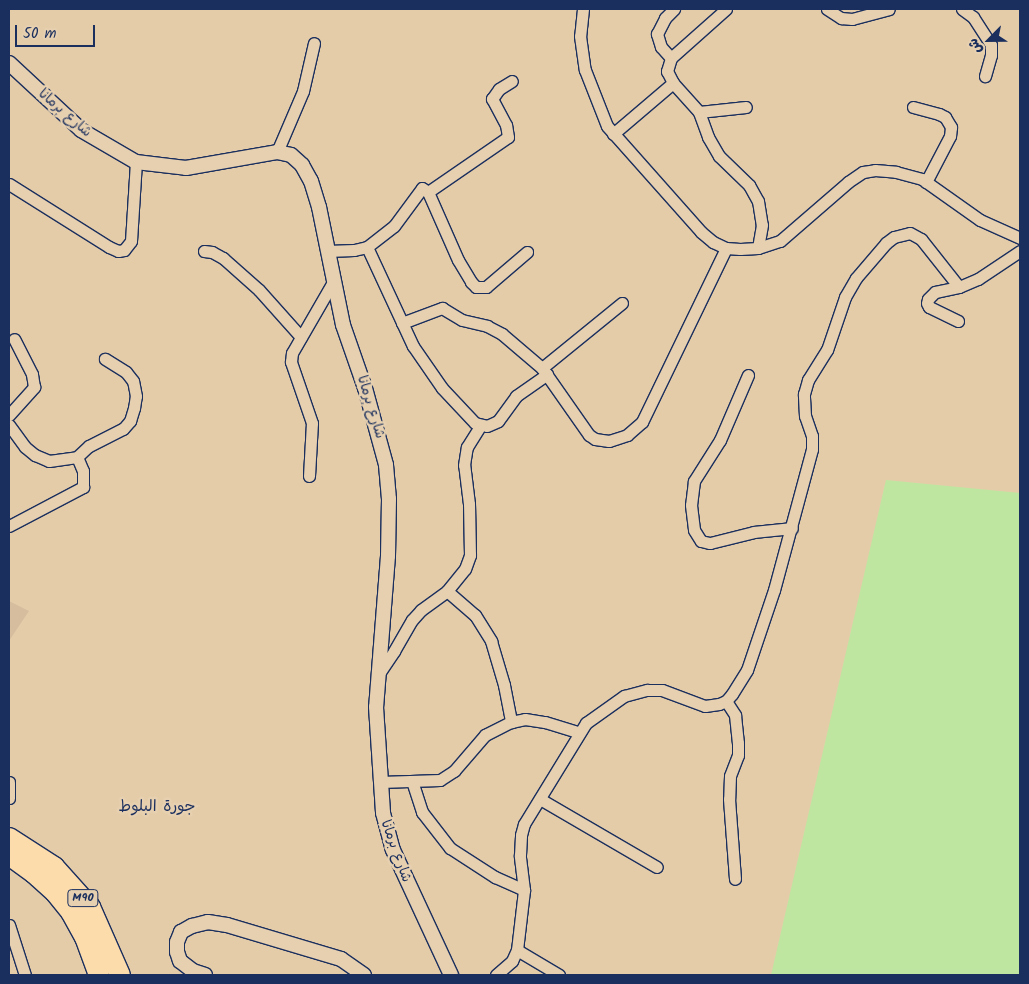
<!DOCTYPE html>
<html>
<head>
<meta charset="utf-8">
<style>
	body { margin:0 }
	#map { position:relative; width:1029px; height:984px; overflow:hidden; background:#e5cca9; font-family:Kalam,"Playpen Sans Arabic",sans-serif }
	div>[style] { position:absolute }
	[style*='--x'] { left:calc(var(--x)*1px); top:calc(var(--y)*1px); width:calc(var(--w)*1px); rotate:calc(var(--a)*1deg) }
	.built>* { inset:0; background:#d6bd9e }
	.green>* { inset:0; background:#bfe6a1 }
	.roads { filter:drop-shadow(1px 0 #1b2f5e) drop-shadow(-1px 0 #1b2f5e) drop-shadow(0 1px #1b2f5e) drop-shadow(0 -1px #1b2f5e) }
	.minor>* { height:11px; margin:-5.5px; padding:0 5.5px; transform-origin:5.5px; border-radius:5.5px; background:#e6d0af }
	.tertiary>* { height:14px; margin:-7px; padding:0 7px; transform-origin:7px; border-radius:7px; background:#e6d0af }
	.motorway>* { height:20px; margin:-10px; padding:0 10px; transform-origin:10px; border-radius:10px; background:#fddcac }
	span { translate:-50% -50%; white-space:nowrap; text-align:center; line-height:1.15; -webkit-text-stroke:5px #e6d0af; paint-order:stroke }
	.shield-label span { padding:1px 4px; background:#e6d0af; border:1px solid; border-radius:4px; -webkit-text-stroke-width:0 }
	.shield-label { font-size:12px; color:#1b2f5e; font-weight:700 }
	.street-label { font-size:14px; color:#1b2f5e }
	.quarter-label { font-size:16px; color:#1b2f5e }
	.frame { position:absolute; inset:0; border:10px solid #1b2f5e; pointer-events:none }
	.north { position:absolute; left:964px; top:15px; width:50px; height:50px; -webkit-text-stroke:4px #e6d0af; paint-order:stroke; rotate:247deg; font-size:14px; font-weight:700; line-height:20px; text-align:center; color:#1b2f5e }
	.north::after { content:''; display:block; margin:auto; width:18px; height:22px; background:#1b2f5e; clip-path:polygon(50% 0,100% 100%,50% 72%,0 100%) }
	.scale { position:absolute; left:15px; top:25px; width:80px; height:22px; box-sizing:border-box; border:2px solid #1b2f5e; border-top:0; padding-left:6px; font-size:15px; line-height:18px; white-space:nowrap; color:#1b2f5e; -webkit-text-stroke:4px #e6d0af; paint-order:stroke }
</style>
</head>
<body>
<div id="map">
	<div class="built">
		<div style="clip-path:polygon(9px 601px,29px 611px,9px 641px)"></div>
	</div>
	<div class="green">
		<div style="clip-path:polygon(886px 480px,1020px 493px,1020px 975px,771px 975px)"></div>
	</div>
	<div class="roads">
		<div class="minor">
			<div style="--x:583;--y:9;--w:27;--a:96"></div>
			<div style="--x:580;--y:36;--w:34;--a:82"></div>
			<div style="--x:585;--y:70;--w:60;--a:68.6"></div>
			<div style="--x:607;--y:126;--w:142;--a:48.4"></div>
			<div style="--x:701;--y:232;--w:16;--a:40"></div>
			<div style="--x:713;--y:242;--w:14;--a:25"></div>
			<div style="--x:726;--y:248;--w:14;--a:4"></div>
			<div style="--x:740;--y:249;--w:18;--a:-3"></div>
			<div style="--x:758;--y:248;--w:23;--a:-18"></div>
			<div style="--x:780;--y:241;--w:90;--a:-40.9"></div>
			<div style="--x:848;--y:182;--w:18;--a:-34"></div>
			<div style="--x:863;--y:172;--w:12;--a:-9"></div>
			<div style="--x:875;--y:170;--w:21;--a:5"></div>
			<div style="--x:896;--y:172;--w:27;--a:15"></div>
			<div style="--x:922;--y:179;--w:71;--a:35.3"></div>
			<div style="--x:980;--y:220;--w:44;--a:24.2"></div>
			<div style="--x:726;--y:9;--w:74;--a:138.3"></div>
			<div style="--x:671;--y:58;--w:14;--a:107"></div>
			<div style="--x:667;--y:71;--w:13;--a:63"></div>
			<div style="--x:673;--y:83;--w:39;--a:48"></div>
			<div style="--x:699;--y:112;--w:27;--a:70"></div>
			<div style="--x:708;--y:137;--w:22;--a:60"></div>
			<div style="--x:719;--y:156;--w:42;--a:44"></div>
			<div style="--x:749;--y:185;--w:18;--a:61"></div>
			<div style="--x:758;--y:201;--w:24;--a:81"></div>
			<div style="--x:762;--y:225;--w:23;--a:100"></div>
			<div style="--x:827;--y:9;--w:17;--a:33"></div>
			<div style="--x:841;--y:18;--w:11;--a:5"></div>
			<div style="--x:852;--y:19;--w:38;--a:-15"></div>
			<div style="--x:962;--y:9;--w:14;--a:36"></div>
			<div style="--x:973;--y:17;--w:33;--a:57"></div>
			<div style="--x:991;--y:45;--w:10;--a:90"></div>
			<div style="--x:991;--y:55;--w:22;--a:106"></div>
			<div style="--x:671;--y:58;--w:15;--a:-132"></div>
			<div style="--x:661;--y:47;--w:14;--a:-107"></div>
			<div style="--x:657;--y:34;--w:18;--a:-63"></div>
			<div style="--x:665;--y:18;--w:13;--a:-45"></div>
			<div style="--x:913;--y:107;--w:27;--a:15"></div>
			<div style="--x:939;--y:114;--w:7;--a:27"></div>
			<div style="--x:945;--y:117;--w:12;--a:59"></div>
			<div style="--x:951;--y:127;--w:9;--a:96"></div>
			<div style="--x:950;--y:136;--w:52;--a:117.6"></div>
			<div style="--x:699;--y:112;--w:47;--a:-6.1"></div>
			<div style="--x:613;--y:134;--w:79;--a:-40.4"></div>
			<div style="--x:277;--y:152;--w:66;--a:-66.9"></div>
			<div style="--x:303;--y:91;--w:49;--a:-77.1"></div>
			<div style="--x:9;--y:184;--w:118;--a:32.2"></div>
			<div style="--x:109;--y:247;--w:10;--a:24"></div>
			<div style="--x:118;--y:251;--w:6;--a:-9"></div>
			<div style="--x:124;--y:250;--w:11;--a:-52"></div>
			<div style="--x:131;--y:241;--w:79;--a:-86.4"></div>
			<div style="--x:428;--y:192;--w:97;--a:-34.5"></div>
			<div style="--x:508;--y:137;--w:12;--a:-99"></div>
			<div style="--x:506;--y:125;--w:30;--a:-118"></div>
			<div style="--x:492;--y:99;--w:12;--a:-55"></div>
			<div style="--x:499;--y:89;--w:15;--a:-32"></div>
			<div style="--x:367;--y:247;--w:109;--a:65.1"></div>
			<div style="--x:413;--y:346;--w:51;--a:55.4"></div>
			<div style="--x:442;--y:388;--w:48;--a:46.7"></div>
			<div style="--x:475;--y:423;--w:12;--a:14"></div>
			<div style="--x:487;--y:426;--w:12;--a:-24"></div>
			<div style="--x:498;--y:421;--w:31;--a:-54"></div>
			<div style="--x:516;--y:396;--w:38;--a:-35"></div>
			<div style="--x:204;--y:251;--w:8;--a:7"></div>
			<div style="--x:212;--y:252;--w:13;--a:29"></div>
			<div style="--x:223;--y:258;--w:48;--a:41.6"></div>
			<div style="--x:259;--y:290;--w:63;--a:48.2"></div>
			<div style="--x:327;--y:251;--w:27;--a:-2"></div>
			<div style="--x:354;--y:250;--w:13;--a:-13"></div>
			<div style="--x:367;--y:247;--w:34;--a:-38"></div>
			<div style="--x:394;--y:226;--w:47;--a:-53.6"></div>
			<div style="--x:422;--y:188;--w:7;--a:34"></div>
			<div style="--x:428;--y:192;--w:74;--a:66.2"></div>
			<div style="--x:458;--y:260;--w:26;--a:59"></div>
			<div style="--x:471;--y:282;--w:7;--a:45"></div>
			<div style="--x:476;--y:287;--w:10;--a:0"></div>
			<div style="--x:486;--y:287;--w:54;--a:-40.5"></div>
			<div style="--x:958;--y:321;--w:32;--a:-154"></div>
			<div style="--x:929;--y:307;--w:4;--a:-117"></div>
			<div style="--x:927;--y:303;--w:4;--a:-76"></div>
			<div style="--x:928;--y:299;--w:10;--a:-45"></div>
			<div style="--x:935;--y:292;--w:25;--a:-12"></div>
			<div style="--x:959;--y:287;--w:21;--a:-23"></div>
			<div style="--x:978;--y:279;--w:50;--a:-33.7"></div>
			<div style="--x:402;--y:323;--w:43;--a:-20.6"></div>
			<div style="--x:442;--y:308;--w:23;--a:31"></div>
			<div style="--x:462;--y:320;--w:26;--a:13"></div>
			<div style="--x:487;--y:326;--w:17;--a:28"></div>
			<div style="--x:502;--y:334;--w:52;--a:40.4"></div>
			<div style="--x:542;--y:368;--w:82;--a:55"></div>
			<div style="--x:589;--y:435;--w:7;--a:34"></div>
			<div style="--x:595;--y:439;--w:14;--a:8"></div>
			<div style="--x:609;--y:441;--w:19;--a:-18"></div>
			<div style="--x:627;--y:435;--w:20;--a:-41"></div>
			<div style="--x:642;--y:422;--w:193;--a:-64.2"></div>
			<div style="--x:542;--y:368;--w:103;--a:-39.1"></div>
			<div style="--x:748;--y:375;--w:71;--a:113.3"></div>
			<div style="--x:720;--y:440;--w:49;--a:122.4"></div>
			<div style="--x:694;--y:481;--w:24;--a:97"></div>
			<div style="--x:691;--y:505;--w:25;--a:83"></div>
			<div style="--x:694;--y:530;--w:13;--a:58"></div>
			<div style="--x:701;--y:541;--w:9;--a:13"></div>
			<div style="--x:710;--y:543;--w:45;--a:-14"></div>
			<div style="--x:754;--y:532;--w:38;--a:-6"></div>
			<div style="--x:9;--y:415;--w:38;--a:-48"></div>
			<div style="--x:34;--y:387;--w:13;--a:-99"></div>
			<div style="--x:32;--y:374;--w:39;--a:-117"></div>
			<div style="--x:9;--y:425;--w:27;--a:54"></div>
			<div style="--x:25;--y:447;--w:13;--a:39"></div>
			<div style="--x:35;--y:455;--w:15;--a:23"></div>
			<div style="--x:49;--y:461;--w:28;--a:-8"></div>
			<div style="--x:77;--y:457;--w:16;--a:-43"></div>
			<div style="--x:89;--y:446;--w:38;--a:-27"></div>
			<div style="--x:123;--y:429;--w:11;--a:-49"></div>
			<div style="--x:130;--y:421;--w:14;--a:-73"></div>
			<div style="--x:134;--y:408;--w:12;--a:-81"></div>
			<div style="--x:136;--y:396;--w:15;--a:-101"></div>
			<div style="--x:133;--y:381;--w:11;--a:-128"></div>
			<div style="--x:126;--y:372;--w:25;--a:-148"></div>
			<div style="--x:309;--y:476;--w:53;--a:-86.8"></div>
			<div style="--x:312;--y:423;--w:65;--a:-109"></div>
			<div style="--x:291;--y:362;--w:9;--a:-84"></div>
			<div style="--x:292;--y:353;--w:82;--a:-60"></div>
			<div style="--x:9;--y:526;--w:84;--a:-27.8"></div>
			<div style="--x:83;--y:487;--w:16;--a:-90"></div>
			<div style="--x:83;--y:471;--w:15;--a:-113"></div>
			<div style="--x:447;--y:591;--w:37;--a:41"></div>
			<div style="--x:475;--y:615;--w:31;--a:58"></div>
			<div style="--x:491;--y:641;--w:46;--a:73.5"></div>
			<div style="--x:504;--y:685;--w:38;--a:79"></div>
			<div style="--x:378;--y:675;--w:29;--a:-56"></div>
			<div style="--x:394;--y:651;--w:36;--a:-60"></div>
			<div style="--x:412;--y:620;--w:13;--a:-48"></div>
			<div style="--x:421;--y:610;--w:32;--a:-36"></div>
			<div style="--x:447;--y:591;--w:28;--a:-51"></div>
			<div style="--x:465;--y:569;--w:15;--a:-70"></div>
			<div style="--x:470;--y:555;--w:51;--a:-91.1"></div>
			<div style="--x:469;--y:504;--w:39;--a:-97"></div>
			<div style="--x:464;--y:465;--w:18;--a:-81"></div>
			<div style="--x:467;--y:447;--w:25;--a:-58"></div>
			<div style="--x:726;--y:701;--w:17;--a:57"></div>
			<div style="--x:735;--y:715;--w:28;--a:84"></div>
			<div style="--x:738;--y:743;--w:12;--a:90"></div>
			<div style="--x:738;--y:755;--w:22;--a:111"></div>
			<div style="--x:730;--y:776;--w:23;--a:92"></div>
			<div style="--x:729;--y:799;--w:80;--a:85.7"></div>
			<div style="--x:412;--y:781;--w:33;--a:72"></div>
			<div style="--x:422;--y:812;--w:46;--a:52.1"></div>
			<div style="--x:450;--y:848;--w:54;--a:32.8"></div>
			<div style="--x:495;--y:877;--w:32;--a:24"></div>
			<div style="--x:9;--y:782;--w:16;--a:90"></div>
			<div style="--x:380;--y:782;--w:60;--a:-1.9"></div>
			<div style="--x:440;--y:780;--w:17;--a:-33"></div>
			<div style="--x:454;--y:771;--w:48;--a:-49.3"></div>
			<div style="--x:485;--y:735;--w:29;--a:-27"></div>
			<div style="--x:511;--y:722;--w:14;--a:-12"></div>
			<div style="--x:525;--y:719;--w:20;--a:9"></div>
			<div style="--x:545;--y:722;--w:34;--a:17"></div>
			<div style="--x:540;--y:799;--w:135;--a:30.2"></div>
			<div style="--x:9;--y:925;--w:52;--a:72.3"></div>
			<div style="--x:517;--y:950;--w:49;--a:30.8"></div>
			<div style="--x:496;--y:975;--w:21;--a:-41"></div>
			<div style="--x:512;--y:961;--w:12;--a:-66"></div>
			<div style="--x:517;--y:950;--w:60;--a:-83.3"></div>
			<div style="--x:524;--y:890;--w:35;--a:-97"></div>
			<div style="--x:520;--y:855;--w:20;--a:-87"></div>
			<div style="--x:521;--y:835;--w:11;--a:-75"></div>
			<div style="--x:524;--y:824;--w:119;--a:-58.5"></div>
			<div style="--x:586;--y:723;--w:47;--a:-35.4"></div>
			<div style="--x:624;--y:696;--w:24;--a:-15"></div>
			<div style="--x:647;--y:690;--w:15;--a:0"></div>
			<div style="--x:662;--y:690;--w:46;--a:20.4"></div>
			<div style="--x:705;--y:706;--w:14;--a:-8"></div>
			<div style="--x:719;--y:704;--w:8;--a:-23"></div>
			<div style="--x:726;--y:701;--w:9;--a:-49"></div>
			<div style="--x:732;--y:694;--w:28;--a:-58"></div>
			<div style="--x:747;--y:670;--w:84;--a:-71.4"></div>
			<div style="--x:774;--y:590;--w:146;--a:-74.9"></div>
			<div style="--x:812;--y:449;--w:13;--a:-90"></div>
			<div style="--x:812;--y:436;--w:21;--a:-109"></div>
			<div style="--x:805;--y:416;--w:22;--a:-93"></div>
			<div style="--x:804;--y:394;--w:15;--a:-74"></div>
			<div style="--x:808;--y:380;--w:36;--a:-58"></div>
			<div style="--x:827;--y:350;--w:56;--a:-71.2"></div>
			<div style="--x:845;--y:297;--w:22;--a:-60"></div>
			<div style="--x:856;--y:278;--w:46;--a:-49.4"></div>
			<div style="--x:886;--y:243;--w:10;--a:-37"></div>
			<div style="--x:894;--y:237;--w:16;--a:-14"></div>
			<div style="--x:910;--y:233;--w:13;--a:29"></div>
			<div style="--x:921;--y:239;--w:61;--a:51.6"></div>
		</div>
		<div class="tertiary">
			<div style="--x:9;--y:63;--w:98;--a:42.9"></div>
			<div style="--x:81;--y:130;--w:64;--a:30.2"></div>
			<div style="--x:136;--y:162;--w:50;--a:6.8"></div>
			<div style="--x:186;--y:168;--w:92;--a:-10"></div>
			<div style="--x:277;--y:152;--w:14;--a:12"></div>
			<div style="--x:291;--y:155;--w:15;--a:42"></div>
			<div style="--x:302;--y:165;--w:18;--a:61"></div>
			<div style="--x:311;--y:181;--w:27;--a:73"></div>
			<div style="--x:319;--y:207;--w:120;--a:78.5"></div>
			<div style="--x:343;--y:325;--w:67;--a:70.8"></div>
			<div style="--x:365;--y:388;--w:80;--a:74.7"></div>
			<div style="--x:386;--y:465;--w:34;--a:85"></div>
			<div style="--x:389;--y:499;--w:57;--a:91"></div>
			<div style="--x:388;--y:556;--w:151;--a:94.5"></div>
			<div style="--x:376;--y:707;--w:106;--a:86.2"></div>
			<div style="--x:383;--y:813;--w:38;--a:75"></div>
			<div style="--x:393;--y:850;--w:138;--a:65.1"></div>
			<div style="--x:205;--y:975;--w:13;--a:-162"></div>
			<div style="--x:193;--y:971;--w:16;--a:-142"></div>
			<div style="--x:180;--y:961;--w:9;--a:-108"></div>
			<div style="--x:177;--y:952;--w:10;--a:-90"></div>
			<div style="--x:177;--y:942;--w:11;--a:-68"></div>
			<div style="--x:181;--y:932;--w:13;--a:-29"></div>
			<div style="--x:192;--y:926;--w:16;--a:-14"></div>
			<div style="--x:208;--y:922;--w:19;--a:9"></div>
			<div style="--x:227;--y:925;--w:119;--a:16.6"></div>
			<div style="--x:341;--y:959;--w:28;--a:35"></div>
		</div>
		<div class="motorway">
			<div style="--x:9;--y:838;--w:54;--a:32.8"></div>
			<div style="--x:54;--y:867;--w:54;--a:48"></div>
			<div style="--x:90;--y:907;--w:74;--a:66.2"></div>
			<div style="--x:9;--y:855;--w:31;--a:36"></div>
			<div style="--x:34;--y:873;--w:28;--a:42"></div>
			<div style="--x:55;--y:892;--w:26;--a:51"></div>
			<div style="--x:71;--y:912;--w:29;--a:61"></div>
			<div style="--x:85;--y:937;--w:40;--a:69.8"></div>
		</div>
	</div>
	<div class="shield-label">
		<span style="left:83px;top:898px">M90</span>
	</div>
	<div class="street-label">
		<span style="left:65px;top:113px;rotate:41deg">شارع برمانا</span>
		<span style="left:371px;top:407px;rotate:73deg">شارع برمانا</span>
		<span style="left:396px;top:851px;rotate:70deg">شارع برمانا</span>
	</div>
	<div class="quarter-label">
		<span style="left:157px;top:807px">جورة البلوط</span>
	</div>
	<div class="frame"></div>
	<div class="north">ش</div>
	<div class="scale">50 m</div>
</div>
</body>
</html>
